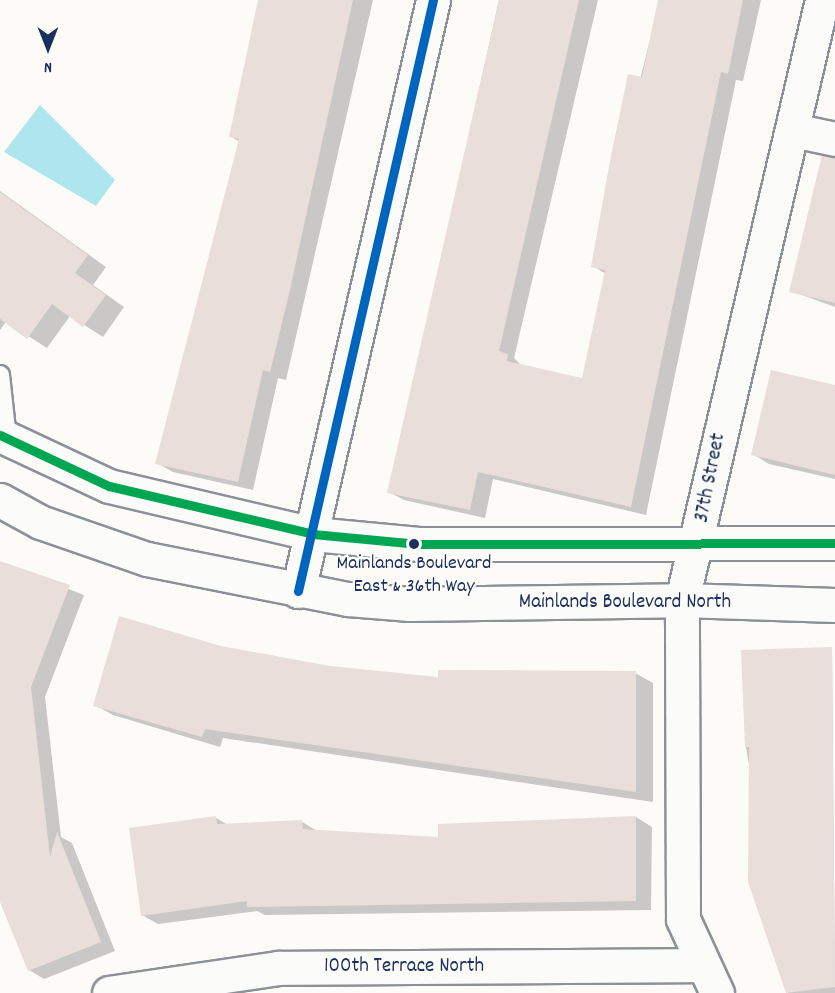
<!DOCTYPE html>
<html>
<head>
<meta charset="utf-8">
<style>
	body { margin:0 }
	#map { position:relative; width:835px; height:993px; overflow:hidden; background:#fcfbf8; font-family:Dekko,sans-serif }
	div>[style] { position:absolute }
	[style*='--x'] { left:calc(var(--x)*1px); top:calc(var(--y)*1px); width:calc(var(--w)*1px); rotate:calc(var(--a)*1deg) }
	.water>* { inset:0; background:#aee6ee }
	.shadow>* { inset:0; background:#0003 }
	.building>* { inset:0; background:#e9ded9 }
	.roads { filter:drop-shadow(2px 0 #8c9097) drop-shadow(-2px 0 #8c9097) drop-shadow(0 2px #8c9097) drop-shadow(0 -2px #8c9097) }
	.service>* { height:18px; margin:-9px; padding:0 9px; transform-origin:9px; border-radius:9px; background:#fbfbf9 }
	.minor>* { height:33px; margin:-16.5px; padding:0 16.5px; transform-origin:16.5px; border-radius:16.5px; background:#fbfbf9 }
	.tertiary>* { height:33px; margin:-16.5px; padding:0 16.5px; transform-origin:16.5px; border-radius:16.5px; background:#fbfbf9 }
	.bus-1>* { height:9px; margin:-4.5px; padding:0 4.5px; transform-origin:4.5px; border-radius:4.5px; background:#00a651 }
	.bus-2>* { height:9px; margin:-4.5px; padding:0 4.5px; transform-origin:4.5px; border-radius:4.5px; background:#0065bd }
	.dots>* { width:16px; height:16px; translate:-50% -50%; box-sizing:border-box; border:3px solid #fdfcf7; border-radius:50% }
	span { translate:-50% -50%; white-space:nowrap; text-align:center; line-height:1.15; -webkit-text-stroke:4.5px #fdfcf7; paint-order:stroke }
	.bus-label { font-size:20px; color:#1b2f5e }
	.street-label { font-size:21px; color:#1b2f5e }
	.north { position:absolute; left:18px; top:18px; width:60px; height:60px; -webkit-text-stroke:4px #fdfcf7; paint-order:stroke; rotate:180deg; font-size:16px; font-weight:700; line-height:24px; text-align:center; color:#1b2f5e }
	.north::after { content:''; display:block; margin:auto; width:21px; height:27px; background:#1b2f5e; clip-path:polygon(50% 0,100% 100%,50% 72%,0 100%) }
</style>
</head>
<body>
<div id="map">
	<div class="water">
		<div style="clip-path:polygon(40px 105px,115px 180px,96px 206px,4px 152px)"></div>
	</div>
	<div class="shadow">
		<div style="clip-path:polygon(260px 0,373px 0,286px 380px,278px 378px,253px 490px,173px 472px,157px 463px,240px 142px,230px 136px)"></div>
		<div style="clip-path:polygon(499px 0,598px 0,514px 358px,522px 366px,583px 380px,606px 274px,593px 266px,660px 0,761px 0,743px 81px,736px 80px,646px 515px,493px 479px,485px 518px,404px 500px,389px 492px)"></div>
		<div style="clip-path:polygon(0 191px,106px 267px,93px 285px,124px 307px,103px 337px,70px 316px,47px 348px,6px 322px,0 330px)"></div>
		<div style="clip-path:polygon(835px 217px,835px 307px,791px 291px)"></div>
		<div style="clip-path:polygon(835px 387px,835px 479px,769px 464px,753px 454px)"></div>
		<div style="clip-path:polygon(0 562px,84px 595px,45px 697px,61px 837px,72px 843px,115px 951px,44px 979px,29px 970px,0 901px)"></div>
		<div style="clip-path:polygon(221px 647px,330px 667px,440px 679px,635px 673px,653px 683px,653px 802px,223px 738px,220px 747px,113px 715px,95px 705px)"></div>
		<div style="clip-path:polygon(832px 648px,835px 993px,788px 993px,746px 747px)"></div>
		<div style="clip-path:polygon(636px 817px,652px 827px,651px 910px,265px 915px,257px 911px,158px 924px,142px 915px,216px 818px,228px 825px,302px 822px,319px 832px,440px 839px)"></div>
	</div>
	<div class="building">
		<div style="clip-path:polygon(258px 0,353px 0,289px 294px,270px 372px,263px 370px,238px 482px,155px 464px,239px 139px,229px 137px)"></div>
		<div style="clip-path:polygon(499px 0,579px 0,499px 351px,508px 354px,507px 361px,582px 378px,605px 270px,591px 267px,610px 161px,628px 74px,642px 77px,658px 0,743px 0,728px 74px,721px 72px,631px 507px,478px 472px,470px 510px,387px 493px)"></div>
		<div style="clip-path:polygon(822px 155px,835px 157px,835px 303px,789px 292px)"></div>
		<div style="clip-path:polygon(0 192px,88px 255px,75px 273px,106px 295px,83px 327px,52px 304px,27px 339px,0 319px)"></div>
		<div style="clip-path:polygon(771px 370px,835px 385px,835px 475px,751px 455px)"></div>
		<div style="clip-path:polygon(0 561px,70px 585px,31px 687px,50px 857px,57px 832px,101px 942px,28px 971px,0 902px)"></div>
		<div style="clip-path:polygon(119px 616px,221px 646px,330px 666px,438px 677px,438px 670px,636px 671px,636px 792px,205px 729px,202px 737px,93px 706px)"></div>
		<div style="clip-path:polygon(832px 647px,835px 987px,786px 993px,748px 882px,749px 747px,745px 747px,741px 650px)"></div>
		<div style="clip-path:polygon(216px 816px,217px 824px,302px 820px,303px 829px,438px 837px,438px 824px,636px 816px,636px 901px,247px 907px,247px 901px,141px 916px,129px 828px)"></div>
	</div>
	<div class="roads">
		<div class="service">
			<div style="--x:0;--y:375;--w:63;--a:83.7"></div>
		</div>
		<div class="minor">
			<div style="--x:793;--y:130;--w:43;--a:12.1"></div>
			<div style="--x:298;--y:591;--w:606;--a:-77.13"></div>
			<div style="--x:109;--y:993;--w:171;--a:-8.4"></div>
			<div style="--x:278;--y:968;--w:423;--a:-0.4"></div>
			<div style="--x:717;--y:993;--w:81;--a:-114.7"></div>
			<div style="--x:683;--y:919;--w:319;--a:-90.2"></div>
			<div style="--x:682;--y:600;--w:616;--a:-76.87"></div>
		</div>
		<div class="tertiary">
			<div style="--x:0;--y:435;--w:120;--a:25.1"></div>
			<div style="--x:109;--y:486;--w:210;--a:13.2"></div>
			<div style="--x:313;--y:534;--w:106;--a:5.4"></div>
			<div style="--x:419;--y:544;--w:416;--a:-0.1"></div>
			<div style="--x:0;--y:500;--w:46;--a:28.8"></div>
			<div style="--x:40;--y:522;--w:113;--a:19.1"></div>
			<div style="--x:147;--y:559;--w:205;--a:11.3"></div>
			<div style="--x:348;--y:599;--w:62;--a:4.6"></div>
			<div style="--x:410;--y:604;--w:272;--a:-0.8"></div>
			<div style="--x:682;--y:600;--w:153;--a:1.9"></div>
		</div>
	</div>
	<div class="bus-1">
		<div style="--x:0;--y:435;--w:120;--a:25.1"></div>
		<div style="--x:109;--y:486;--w:210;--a:13.2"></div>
		<div style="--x:313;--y:534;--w:106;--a:5.4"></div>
		<div style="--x:419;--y:544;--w:416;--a:-0.1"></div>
	</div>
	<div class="bus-2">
		<div style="--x:298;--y:591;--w:606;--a:-77.13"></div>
	</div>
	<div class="dots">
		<div style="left:414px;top:544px;background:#1b2f5e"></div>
	</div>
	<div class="bus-label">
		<span style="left:414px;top:576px">Mainlands Boulevard<br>East &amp; 36th Way</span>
	</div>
	<div class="street-label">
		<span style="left:711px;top:478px;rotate:-79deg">37th Street</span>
		<span style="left:625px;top:603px">Mainlands Boulevard North</span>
		<span style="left:404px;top:967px">100th Terrace North</span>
	</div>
	<div class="north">N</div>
</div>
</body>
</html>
